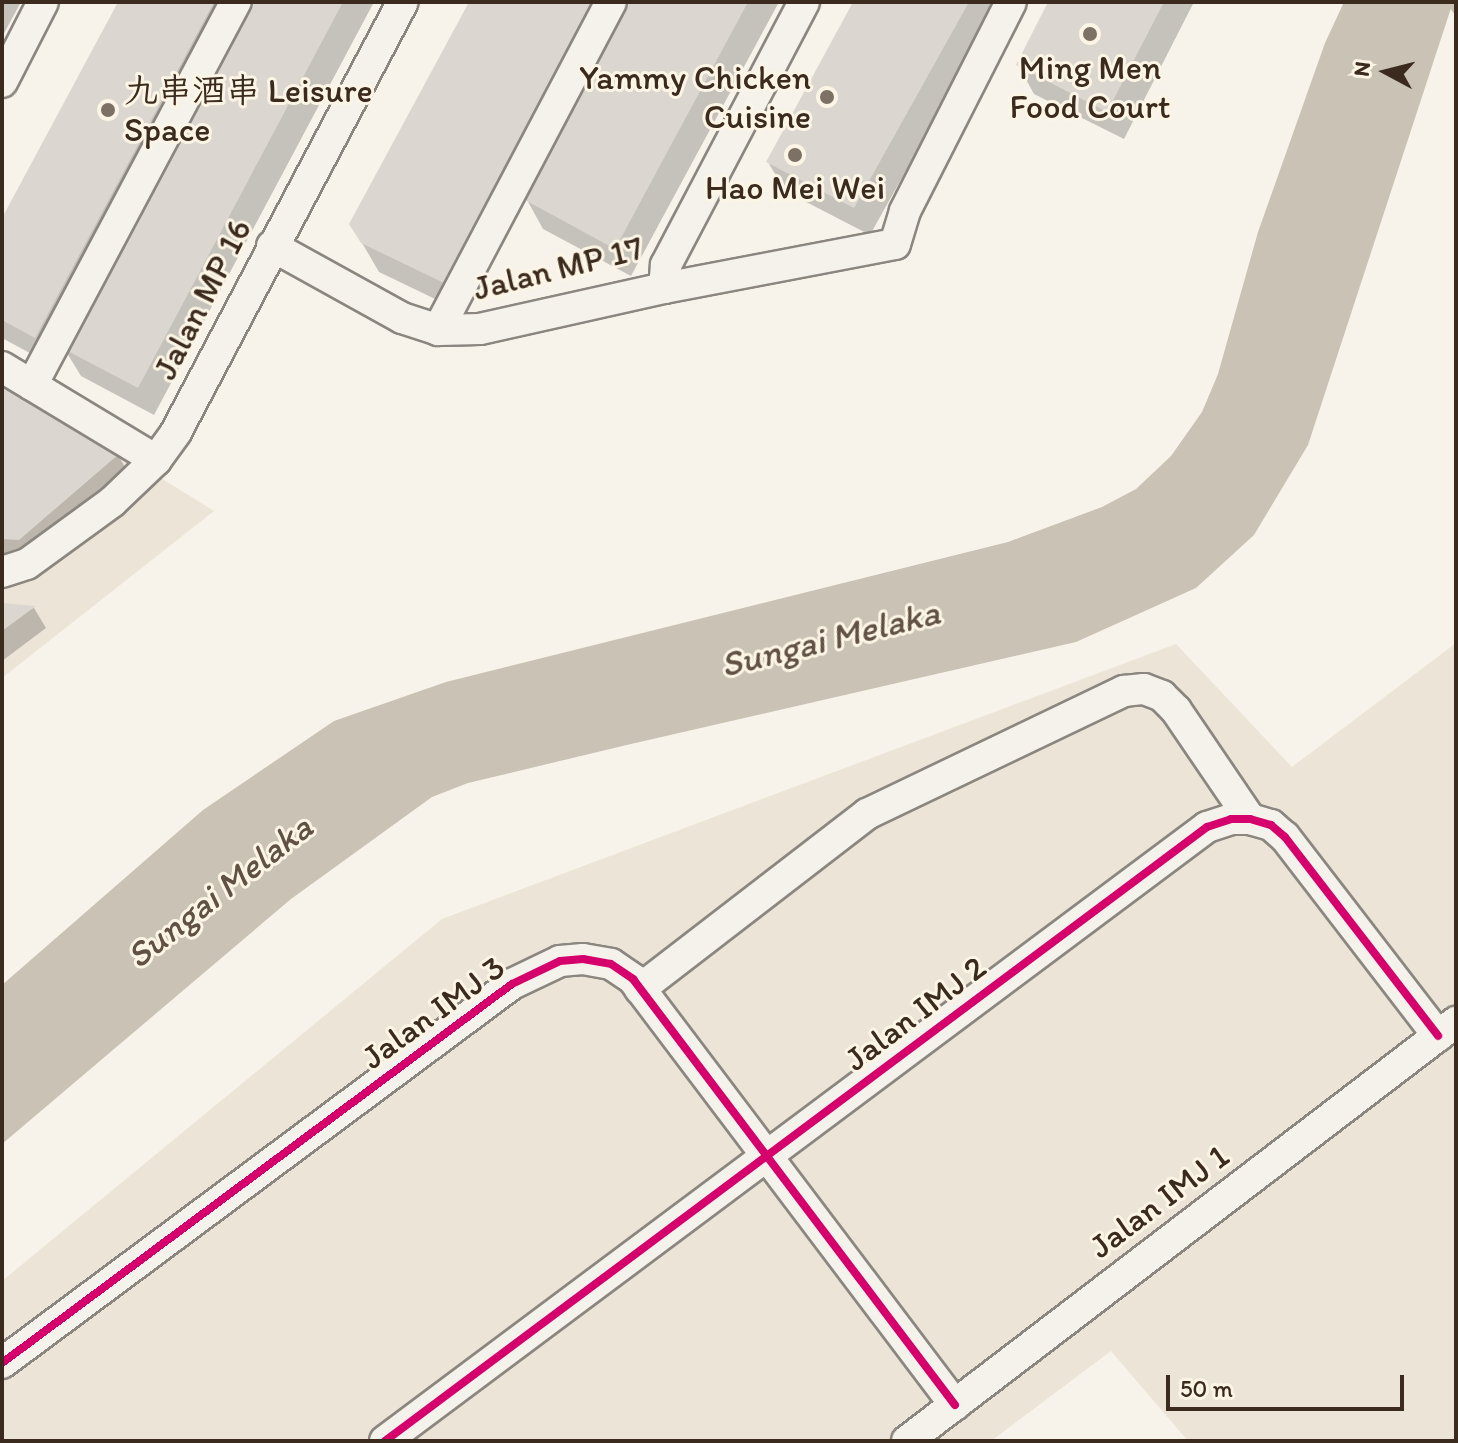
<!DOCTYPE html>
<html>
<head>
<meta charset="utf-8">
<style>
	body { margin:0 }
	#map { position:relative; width:1458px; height:1443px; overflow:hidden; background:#f7f3ea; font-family:Itim,"LXGW WenKai TC",sans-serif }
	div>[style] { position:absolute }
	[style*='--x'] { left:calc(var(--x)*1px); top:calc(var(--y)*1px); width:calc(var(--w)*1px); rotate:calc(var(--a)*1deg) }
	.built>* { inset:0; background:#ebe4d7 }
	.water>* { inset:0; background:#cac2b5 }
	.shadow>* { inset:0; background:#0003 }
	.stream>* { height:9px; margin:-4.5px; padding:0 4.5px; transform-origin:4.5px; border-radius:4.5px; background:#cac2b5 }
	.building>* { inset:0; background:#dbd7d0 }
	.roads { filter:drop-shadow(2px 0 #8b867f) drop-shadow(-2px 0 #8b867f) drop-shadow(0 2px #8b867f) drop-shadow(0 -2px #8b867f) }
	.minor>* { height:30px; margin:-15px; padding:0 15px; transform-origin:15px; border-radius:15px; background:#f5f2ec }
	.cycleway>* { height:8px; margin:-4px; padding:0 4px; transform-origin:4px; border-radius:4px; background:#d6006c }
	.dots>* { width:22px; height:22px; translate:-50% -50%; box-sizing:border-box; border:4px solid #fcf5e5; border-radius:50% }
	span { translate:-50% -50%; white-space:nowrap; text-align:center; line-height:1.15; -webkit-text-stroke:6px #fcf5e5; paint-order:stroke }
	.poi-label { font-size:34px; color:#3b2a1e }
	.right { translate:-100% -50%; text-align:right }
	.left { translate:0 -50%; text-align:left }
	.street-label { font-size:34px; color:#3b2a1e }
	.water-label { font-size:36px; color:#605144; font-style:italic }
	.frame { position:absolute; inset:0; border:4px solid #3b2a1e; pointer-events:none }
	.north { position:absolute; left:1346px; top:32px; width:80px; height:80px; -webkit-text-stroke:6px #fcf5e5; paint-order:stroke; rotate:277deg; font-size:22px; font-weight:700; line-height:32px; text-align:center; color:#3b2a1e }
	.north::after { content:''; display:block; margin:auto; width:28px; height:36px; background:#3b2a1e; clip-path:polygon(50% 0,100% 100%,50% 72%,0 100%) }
	.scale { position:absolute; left:1166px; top:1375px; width:238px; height:36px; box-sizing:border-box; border:4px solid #3b2a1e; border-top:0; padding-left:10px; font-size:24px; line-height:28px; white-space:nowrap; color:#3b2a1e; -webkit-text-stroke:6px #fcf5e5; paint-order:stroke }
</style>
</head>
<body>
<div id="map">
	<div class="built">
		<div style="clip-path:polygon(2px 379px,214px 511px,2px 678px)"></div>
		<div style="clip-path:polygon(1456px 643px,1456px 1441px,1188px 1441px,1111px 1351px,991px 1441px,2px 1441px,2px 1281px,442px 919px,1176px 644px,1292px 767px)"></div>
	</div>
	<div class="water">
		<div style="clip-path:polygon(1344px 2px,1453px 2px,1308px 445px,1254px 535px,1196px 588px,1076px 642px,631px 744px,468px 783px,432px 797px,291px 899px,2px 1144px,2px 985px,203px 810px,334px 721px,446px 682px,1008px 542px,1102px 507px,1136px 489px,1171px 456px,1202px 412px,1218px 374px,1258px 232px,1325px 43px)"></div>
	</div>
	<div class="shadow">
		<div style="clip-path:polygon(2px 2px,21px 2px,2px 37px)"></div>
		<div style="clip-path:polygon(120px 2px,374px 2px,154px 415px,81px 376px,62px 345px,52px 365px,2px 338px,2px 222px)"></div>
		<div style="clip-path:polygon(471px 2px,610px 2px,622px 22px,632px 2px,779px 2px,631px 276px,543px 229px,527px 200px,617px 30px,614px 28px,460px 311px,379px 272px,351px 224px)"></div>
		<div style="clip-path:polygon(855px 2px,1000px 2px,870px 235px,785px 191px,768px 162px)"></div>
		<div style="clip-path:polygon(1050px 2px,1194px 2px,1124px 139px,1034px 94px,1018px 65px)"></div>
		<div style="clip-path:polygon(2px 384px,118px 455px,134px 483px,2px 566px)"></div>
		<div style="clip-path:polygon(2px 605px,34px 608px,46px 628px,2px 661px)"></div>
	</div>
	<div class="stream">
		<div style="--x:1451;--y:2;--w:9;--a:54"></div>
	</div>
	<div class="building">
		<div style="clip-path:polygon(118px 2px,214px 2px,35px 338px,2px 320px,2px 218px)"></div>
		<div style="clip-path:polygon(247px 2px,343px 2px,138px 388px,62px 348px)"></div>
		<div style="clip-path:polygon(469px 2px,597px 2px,444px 283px,361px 243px,349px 224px)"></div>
		<div style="clip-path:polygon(630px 2px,748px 2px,615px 249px,525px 200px)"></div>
		<div style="clip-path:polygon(853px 2px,969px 2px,854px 208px,766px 162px)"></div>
		<div style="clip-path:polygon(1048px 2px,1164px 2px,1107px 112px,1016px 65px)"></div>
		<div style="clip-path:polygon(2px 382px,119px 454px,19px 540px,2px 539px)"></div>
		<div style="clip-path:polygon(2px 603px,36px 606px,2px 631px)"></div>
	</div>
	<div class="roads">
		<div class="minor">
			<div style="--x:2;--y:82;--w:90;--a:-62.9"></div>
			<div style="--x:272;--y:246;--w:149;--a:29"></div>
			<div style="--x:402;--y:318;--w:38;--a:18"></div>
			<div style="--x:438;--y:330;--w:42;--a:-1.4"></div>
			<div style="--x:480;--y:329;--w:189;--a:-12.6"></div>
			<div style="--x:664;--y:288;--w:23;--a:-85"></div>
			<div style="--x:666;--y:265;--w:297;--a:-62.3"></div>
			<div style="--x:664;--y:288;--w:235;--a:-10.8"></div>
			<div style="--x:895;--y:244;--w:34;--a:-73"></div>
			<div style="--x:905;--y:211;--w:234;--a:-63.1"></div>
			<div style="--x:438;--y:330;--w:371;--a:-62.2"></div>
			<div style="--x:2;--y:367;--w:180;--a:31.1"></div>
			<div style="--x:32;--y:385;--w:434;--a:-62"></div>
			<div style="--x:2;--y:572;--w:26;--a:-18"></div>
			<div style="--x:27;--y:564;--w:105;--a:-36.1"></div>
			<div style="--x:112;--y:502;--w:61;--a:-43.7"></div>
			<div style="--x:156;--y:460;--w:34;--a:-54"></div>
			<div style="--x:176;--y:432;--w:486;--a:-62.2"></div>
			<div style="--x:640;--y:989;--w:287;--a:-37.6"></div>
			<div style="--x:867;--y:814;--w:285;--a:-25.6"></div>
			<div style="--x:1124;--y:691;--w:20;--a:-6"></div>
			<div style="--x:1144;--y:689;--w:19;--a:21"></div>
			<div style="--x:1162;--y:696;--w:20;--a:45"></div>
			<div style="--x:1176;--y:710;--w:132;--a:55.8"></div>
			<div style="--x:2;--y:1363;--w:635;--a:-36.62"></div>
			<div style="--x:512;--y:984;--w:53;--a:-25.6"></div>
			<div style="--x:560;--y:961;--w:23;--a:-5"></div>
			<div style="--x:583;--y:959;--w:28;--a:10"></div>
			<div style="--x:611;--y:964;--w:27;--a:34"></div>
			<div style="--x:633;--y:979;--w:534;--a:52.92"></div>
			<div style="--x:385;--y:1441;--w:1026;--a:-36.76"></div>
			<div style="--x:1207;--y:827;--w:25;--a:-18"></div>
			<div style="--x:1231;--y:819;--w:19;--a:0"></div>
			<div style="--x:1250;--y:819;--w:22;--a:16"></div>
			<div style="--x:1271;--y:825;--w:18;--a:41"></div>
			<div style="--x:1285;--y:837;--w:251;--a:52.4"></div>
			<div style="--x:907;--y:1441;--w:691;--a:-37.35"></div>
		</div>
	</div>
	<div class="cycleway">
		<div style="--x:2;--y:1363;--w:635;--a:-36.62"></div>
		<div style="--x:512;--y:984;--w:53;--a:-25.6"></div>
		<div style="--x:560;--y:961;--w:23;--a:-5"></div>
		<div style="--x:583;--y:959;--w:28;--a:10"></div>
		<div style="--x:611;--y:964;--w:27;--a:34"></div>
		<div style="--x:633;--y:979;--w:534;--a:52.92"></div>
		<div style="--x:385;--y:1441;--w:1026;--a:-36.76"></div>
		<div style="--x:1207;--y:827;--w:25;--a:-18"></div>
		<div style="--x:1231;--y:819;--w:19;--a:0"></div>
		<div style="--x:1250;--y:819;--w:22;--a:16"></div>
		<div style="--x:1271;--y:825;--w:18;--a:41"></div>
		<div style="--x:1285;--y:837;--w:251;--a:52.4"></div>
	</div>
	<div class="dots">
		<div style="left:1090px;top:34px;background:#7d7065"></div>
		<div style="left:827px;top:97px;background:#7d7065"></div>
		<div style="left:108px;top:110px;background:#7d7065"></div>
		<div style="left:795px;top:155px;background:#7d7065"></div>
	</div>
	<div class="poi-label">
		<span style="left:1090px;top:87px">Ming Men<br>Food Court</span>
		<span class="right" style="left:811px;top:97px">Yammy Chicken<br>Cuisine</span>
		<span class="left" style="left:124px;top:110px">九串酒串 Leisure<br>Space</span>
		<span style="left:795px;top:188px">Hao Mei Wei</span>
	</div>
	<div class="street-label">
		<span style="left:558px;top:268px;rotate:-14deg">Jalan MP 17</span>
		<span style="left:202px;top:299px;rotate:-63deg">Jalan MP 16</span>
		<span style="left:433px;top:1012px;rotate:-36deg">Jalan IMJ 3</span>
		<span style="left:915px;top:1013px;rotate:-37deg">Jalan IMJ 2</span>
		<span style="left:1159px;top:1201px;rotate:-37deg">Jalan IMJ 1</span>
	</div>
	<div class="water-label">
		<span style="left:830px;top:638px;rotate:-14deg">Sungai Melaka</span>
		<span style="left:219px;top:891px;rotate:-38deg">Sungai Melaka</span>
	</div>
	<div class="frame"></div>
	<div class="north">N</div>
	<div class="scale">50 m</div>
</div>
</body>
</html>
